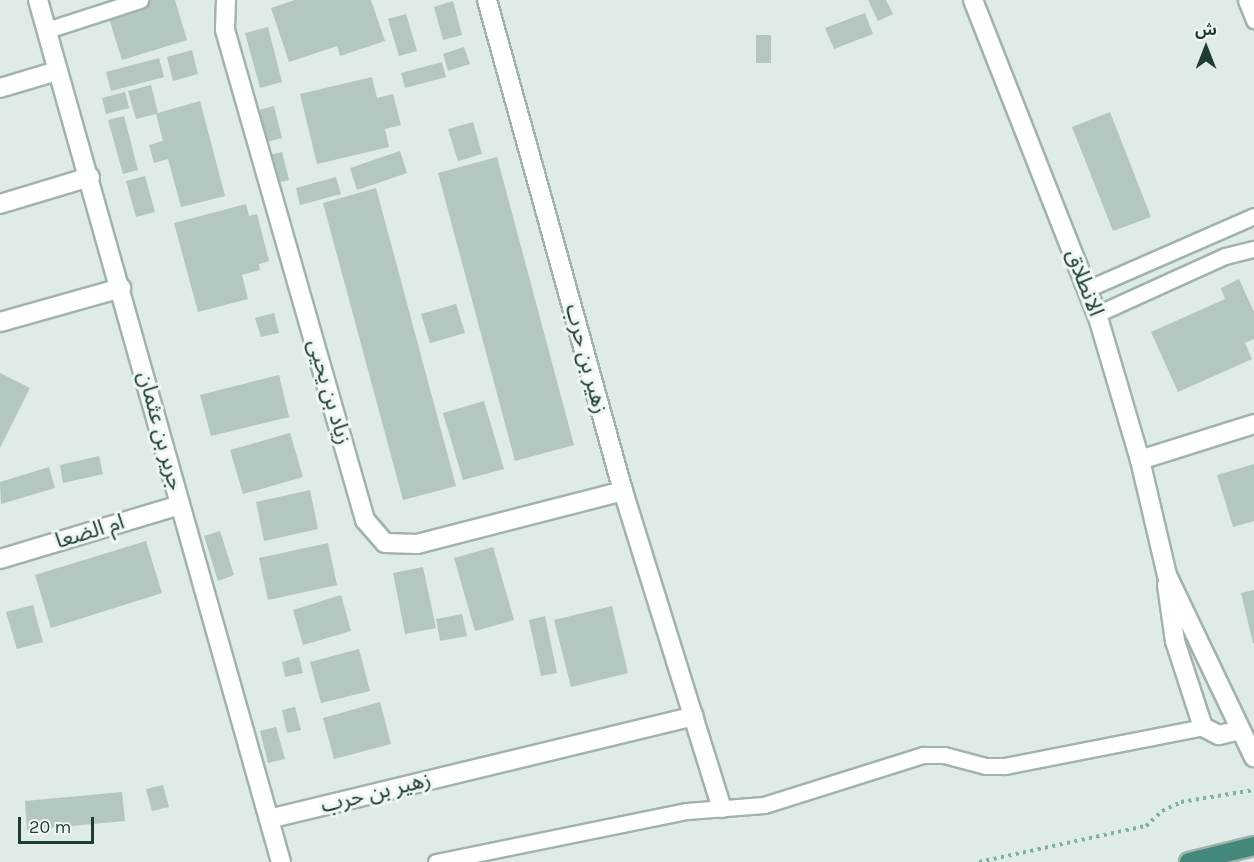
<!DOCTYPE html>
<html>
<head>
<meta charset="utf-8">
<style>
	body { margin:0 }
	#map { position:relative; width:1254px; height:862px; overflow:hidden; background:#deebe6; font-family:Karla,"Noto Sans Arabic",sans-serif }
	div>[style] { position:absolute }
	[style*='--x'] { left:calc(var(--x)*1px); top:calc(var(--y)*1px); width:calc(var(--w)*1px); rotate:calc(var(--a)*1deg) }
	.building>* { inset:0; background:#b3c6bf }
	.path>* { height:4px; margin-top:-2px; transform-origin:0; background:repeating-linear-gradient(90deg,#7cb1a3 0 3px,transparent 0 7.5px) }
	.roads { filter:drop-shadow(2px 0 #a1b3ad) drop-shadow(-2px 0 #a1b3ad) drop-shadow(0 2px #a1b3ad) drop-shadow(0 -2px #a1b3ad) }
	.service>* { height:15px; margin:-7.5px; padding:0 7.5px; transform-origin:7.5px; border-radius:7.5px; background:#fff }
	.minor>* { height:18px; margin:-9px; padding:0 9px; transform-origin:9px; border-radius:9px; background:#fff }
	.trunk>* { height:18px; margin:-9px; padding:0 9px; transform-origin:9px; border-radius:9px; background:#44877b }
	span { translate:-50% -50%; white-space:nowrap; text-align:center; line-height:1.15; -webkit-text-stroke:6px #eff7f3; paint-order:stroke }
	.street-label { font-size:22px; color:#1e3c35 }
	.north { position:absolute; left:1176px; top:18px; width:60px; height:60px; -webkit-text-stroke:4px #eff7f3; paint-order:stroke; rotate:0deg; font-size:16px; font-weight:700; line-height:24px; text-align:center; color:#1e3c35 }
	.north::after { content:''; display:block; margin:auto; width:21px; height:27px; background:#1e3c35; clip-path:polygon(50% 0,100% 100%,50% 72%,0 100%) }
	.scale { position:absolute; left:18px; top:817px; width:76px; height:27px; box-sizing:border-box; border:3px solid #1e3c35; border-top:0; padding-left:8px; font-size:18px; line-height:21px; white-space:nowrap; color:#1e3c35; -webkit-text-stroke:4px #eff7f3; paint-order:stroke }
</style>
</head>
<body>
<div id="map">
	<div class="building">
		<div style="clip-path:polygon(145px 0,175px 0,187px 40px,122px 60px,107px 12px)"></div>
		<div style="clip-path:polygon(295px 0,371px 0,385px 41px,340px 56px,337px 46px,289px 62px,271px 8px)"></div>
		<div style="clip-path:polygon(868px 0,886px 0,893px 14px,878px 21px)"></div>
		<div style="clip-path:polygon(453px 1px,462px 35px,443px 40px,434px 7px)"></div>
		<div style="clip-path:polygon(865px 13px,873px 34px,834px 49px,825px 28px)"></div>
		<div style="clip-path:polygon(406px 14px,417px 51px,399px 56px,388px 19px)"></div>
		<div style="clip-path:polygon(268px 27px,282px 82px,260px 88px,245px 33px)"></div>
		<div style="clip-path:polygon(756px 35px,771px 35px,771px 63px,756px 63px)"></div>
		<div style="clip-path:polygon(464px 47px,470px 64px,448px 71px,443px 54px)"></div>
		<div style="clip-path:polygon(192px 50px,198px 74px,173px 81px,167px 57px)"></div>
		<div style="clip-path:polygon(159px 58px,164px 77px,111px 91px,106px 72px)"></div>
		<div style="clip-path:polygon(442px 62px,446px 77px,405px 88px,401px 73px)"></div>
		<div style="clip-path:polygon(372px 77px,377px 98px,393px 94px,401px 125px,385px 129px,389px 147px,317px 164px,300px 94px)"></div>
		<div style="clip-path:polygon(151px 85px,158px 113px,200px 101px,225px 196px,181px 207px,168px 159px,154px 163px,149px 145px,163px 141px,156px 114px,136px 119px,128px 91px)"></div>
		<div style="clip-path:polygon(125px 92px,129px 108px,106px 114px,102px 98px)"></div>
		<div style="clip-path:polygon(274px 106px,282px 138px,267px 142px,259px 110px)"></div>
		<div style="clip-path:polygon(1110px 112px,1151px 217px,1113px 231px,1072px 127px)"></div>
		<div style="clip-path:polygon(124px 116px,138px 170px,123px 174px,108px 120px)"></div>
		<div style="clip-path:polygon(473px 122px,482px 154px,458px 161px,448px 129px)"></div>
		<div style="clip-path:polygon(400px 151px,407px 173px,357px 190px,350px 168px)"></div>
		<div style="clip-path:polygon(282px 152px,289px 180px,277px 183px,270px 155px)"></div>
		<div style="clip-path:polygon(497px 157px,574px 445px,515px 461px,438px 173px)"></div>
		<div style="clip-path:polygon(145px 176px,155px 212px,136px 217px,126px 181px)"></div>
		<div style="clip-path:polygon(336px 177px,341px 194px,300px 205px,296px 188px)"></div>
		<div style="clip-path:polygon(376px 188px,456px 486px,403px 500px,323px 203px)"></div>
		<div style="clip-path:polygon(246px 204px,249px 216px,257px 214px,269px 261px,259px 264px,260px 270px,242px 275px,248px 299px,198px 312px,174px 223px)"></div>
		<div style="clip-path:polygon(1239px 279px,1254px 312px,1254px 339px,1245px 343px,1252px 359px,1178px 392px,1151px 332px,1225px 299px,1221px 288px)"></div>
		<div style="clip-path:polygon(456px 304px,465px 333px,430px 343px,421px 314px)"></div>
		<div style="clip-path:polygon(274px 313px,279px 333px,261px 337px,255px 318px)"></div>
		<div style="clip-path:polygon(0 373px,30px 388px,0 448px)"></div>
		<div style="clip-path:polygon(279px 375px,289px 417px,211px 436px,200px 395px)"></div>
		<div style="clip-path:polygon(484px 401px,504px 469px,463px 480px,443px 413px)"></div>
		<div style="clip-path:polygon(290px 433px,303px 477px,243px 494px,230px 450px)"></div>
		<div style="clip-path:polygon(99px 456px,103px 474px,63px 483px,60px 465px)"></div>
		<div style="clip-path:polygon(1254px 464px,1254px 521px,1233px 527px,1217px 475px)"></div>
		<div style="clip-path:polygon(49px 467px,55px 488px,1px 504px,0 482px)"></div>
		<div style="clip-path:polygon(310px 490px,318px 529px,264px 541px,256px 502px)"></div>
		<div style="clip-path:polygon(220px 531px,234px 575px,218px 581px,204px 536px)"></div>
		<div style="clip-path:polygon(146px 541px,162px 593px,51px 628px,35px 575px)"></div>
		<div style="clip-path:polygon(328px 543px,337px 585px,268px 600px,259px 558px)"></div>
		<div style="clip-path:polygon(493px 547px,514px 620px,475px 631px,454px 558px)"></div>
		<div style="clip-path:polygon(423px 567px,436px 628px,405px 634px,393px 573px)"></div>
		<div style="clip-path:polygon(1254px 590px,1254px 643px,1253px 643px,1241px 593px)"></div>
		<div style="clip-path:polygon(341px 595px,351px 631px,303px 645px,293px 610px)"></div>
		<div style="clip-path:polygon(33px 605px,43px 642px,17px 649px,6px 612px)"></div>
		<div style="clip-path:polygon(612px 606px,628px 673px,571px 687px,554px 620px)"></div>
		<div style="clip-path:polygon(462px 614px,467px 636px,440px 641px,436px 619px)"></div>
		<div style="clip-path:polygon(545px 616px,557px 673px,541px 676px,529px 620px)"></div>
		<div style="clip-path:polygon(359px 649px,370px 691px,321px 703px,310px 662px)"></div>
		<div style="clip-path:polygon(299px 657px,303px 673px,285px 677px,282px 662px)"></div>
		<div style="clip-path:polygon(380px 702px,391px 744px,334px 759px,323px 718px)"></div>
		<div style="clip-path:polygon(295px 707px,301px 730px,287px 733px,282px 710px)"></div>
		<div style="clip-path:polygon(276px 727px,285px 759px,268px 763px,260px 731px)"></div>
		<div style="clip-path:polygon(163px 785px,169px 807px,152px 811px,146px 789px)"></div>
		<div style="clip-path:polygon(122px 792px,125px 821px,27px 830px,25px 801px)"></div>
	</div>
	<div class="path">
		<div style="--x:979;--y:862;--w:171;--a:-12.2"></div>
		<div style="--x:1146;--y:826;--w:22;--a:-43"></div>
		<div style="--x:1162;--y:811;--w:21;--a:-25"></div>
		<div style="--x:1181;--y:802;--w:74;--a:-9.3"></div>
	</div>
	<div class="roads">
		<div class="service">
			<div style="--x:1246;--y:0;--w:22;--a:68"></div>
			<div style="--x:47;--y:30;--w:98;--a:-17.9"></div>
			<div style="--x:1087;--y:289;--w:182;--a:-23.6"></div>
			<div style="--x:1097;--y:314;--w:141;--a:-24.4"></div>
			<div style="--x:1225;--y:256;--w:30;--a:-14"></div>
			<div style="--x:436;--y:862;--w:256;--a:-11.5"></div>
			<div style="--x:687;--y:811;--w:77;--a:-4.5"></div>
			<div style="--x:764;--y:805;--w:167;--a:-17.5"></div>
			<div style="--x:923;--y:755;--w:21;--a:0"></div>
			<div style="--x:944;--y:755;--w:43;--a:14.7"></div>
			<div style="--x:986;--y:766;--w:19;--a:0"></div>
			<div style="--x:1005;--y:766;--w:202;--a:-11.1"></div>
		</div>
		<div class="minor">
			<div style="--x:38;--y:0;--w:896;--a:74.26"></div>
			<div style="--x:226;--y:0;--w:30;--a:92"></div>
			<div style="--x:225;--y:30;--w:510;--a:74.05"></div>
			<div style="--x:365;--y:520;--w:30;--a:49"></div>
			<div style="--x:385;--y:543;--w:32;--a:2"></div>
			<div style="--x:417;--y:544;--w:213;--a:-14.4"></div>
			<div style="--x:487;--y:0;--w:509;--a:74.52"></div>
			<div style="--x:623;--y:491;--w:332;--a:72.7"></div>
			<div style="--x:973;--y:0;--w:338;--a:68.5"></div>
			<div style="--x:1097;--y:314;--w:152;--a:73.6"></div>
			<div style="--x:1140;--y:460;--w:118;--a:76.8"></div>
			<div style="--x:1167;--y:575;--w:202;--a:64.5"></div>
			<div style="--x:0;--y:88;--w:59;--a:-16.6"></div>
			<div style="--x:0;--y:204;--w:94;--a:-16.7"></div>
			<div style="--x:0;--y:322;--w:126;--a:-15.7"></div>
			<div style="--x:1140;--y:460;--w:120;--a:-17.5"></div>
			<div style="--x:0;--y:559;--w:188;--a:-16.7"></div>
			<div style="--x:1167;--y:585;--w:57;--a:81.9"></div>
			<div style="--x:1175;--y:641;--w:90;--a:72"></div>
			<div style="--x:1203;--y:727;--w:18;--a:27"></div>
			<div style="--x:1219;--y:735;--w:22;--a:-13"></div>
			<div style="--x:269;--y:819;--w:437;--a:-13.6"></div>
		</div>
		<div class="trunk">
			<div style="--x:1189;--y:862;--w:67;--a:-13.8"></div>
		</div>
	</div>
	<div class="street-label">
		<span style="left:1084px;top:283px;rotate:69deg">الانطلاق</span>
		<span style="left:586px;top:359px;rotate:75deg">زهير بن حرب</span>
		<span style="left:329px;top:392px;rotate:74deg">زياد بن يحيى</span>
		<span style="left:160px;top:431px;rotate:75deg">جرير بن عثمان</span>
		<span style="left:90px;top:532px;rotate:-17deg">ام الضعا</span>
		<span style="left:376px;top:793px;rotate:-14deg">زهير بن حرب</span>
	</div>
	<div class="north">ش</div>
	<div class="scale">20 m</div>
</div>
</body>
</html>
